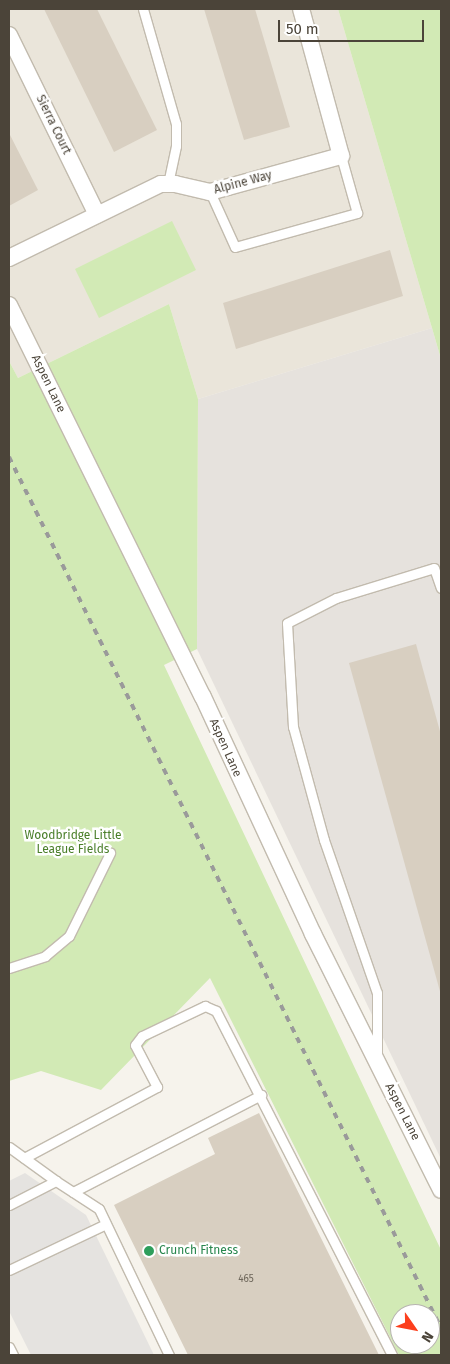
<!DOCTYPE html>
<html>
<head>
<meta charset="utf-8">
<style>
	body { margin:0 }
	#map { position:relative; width:450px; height:1364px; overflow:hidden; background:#f6f3ec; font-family:"Fira Sans",sans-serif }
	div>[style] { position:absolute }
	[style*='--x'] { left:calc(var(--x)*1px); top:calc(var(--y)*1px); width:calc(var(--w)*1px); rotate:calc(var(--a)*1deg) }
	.residential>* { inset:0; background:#eae5da }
	.industrial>* { inset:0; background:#e6e2dd }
	.green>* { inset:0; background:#d2eab5 }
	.parking>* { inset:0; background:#e5e3e0 }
	.building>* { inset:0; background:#d8cfc1 }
	.roads { filter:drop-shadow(1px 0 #c2bbae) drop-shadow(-1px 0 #c2bbae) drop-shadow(0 1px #c2bbae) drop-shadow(0 -1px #c2bbae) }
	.lane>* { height:9px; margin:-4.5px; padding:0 4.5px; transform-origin:4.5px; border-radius:4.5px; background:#fff }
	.street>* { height:16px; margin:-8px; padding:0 8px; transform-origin:8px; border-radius:8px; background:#fff }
	.rail>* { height:4px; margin-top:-2px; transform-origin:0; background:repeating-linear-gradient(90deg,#9a9a9a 0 6px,transparent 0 12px) }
	.dots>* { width:14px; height:14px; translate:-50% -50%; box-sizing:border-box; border:2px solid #fff; border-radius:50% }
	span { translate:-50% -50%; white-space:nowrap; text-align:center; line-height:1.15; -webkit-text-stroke:5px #fff; paint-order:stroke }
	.number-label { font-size:10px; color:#6e675b }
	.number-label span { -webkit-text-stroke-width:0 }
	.street-label { font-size:12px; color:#4b4439 }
	.park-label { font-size:12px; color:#4a7f2a }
	.leisure-label { font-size:12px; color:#27864d }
	.left { translate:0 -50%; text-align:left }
	.frame { position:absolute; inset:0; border:10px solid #4b4439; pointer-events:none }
	.north { position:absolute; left:390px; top:1304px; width:50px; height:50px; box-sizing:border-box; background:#fff; border:1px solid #b7b4b0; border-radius:50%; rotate:123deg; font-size:14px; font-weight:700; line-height:20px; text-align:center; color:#4b4439 }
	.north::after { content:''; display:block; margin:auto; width:18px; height:22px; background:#fc3f1d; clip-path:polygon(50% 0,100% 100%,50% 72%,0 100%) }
	.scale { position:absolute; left:278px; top:20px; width:146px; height:22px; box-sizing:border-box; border:2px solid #4b4439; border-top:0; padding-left:6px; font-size:15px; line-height:18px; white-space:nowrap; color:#4b4439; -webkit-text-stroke:4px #fff; paint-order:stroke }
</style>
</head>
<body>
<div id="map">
	<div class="residential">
		<div style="clip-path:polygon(9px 9px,338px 9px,432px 328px,198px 399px,169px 304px,18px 378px,9px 361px)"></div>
	</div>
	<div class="industrial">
		<div style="clip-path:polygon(432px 328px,441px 359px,441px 1159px,197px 649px,198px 399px)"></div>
	</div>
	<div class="green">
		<div style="clip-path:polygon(338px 9px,441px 9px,441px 359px,432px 328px)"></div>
		<div style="clip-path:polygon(172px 221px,196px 270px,99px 318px,75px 269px)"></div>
		<div style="clip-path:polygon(evenodd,169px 304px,198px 399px,197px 649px,164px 665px,441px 1250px,441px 1355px,399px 1355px,210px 978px,101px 1090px,41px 1071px,9px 1081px,9px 361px,18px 378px,169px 304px,400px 1314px,430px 1314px,430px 1344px,400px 1344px,400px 1314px)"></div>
	</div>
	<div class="parking">
		<div style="clip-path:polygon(25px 1173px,86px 1215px,154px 1355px,31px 1355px,9px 1311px,9px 1181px)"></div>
	</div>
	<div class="building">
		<div style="clip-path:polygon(44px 9px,97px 9px,157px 130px,114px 152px)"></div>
		<div style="clip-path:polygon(204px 9px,255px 9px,290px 127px,244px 140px)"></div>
		<div style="clip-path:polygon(9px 133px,38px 190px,9px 206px)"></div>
		<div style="clip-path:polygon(390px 250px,403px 296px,236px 349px,223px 303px)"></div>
		<div style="clip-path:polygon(416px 644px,441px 735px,441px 995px,349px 663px)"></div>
		<div style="clip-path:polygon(259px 1113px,379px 1355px,188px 1355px,114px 1205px,215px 1154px,208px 1138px)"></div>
	</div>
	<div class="roads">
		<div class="lane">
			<div style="--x:143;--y:9;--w:120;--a:74"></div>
			<div style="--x:176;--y:124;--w:22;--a:90"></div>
			<div style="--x:176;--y:146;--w:38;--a:102"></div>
			<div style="--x:210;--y:192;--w:60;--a:65.6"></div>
			<div style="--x:235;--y:247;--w:127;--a:-15.6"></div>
			<div style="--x:357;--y:213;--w:59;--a:-105.7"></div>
			<div style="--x:9;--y:968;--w:38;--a:-18"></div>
			<div style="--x:45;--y:956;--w:31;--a:-40"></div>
			<div style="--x:69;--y:936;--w:93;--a:-63.7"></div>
			<div style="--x:377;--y:1055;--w:62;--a:-90"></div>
			<div style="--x:377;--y:993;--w:162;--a:-109.1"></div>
			<div style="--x:324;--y:840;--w:117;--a:-105.3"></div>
			<div style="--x:293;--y:727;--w:104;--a:-93.3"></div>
			<div style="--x:287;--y:623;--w:55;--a:-27"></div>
			<div style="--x:336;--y:598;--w:102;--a:-17"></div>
			<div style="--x:434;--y:568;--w:21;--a:71"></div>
			<div style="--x:9;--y:1147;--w:58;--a:35.9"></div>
			<div style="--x:24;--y:1158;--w:151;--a:-28.1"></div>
			<div style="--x:157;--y:1087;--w:47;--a:-117.6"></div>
			<div style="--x:135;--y:1045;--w:11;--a:-52"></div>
			<div style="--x:142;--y:1036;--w:70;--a:-25.5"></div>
			<div style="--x:205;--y:1006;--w:12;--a:24"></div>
			<div style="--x:216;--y:1011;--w:386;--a:62.9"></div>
			<div style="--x:73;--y:1192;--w:212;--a:-27.3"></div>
			<div style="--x:9;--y:1205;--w:53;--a:-27.1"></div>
			<div style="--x:56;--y:1181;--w:51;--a:33.1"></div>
			<div style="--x:99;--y:1209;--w:162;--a:64.4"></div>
			<div style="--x:9;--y:1270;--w:107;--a:-25.4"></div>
			<div style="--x:9;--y:1347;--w:9;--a:63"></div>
		</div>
		<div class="street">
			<div style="--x:9;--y:35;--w:200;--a:63.9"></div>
			<div style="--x:9;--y:258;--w:169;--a:-26"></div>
			<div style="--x:161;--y:184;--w:14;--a:0"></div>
			<div style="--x:175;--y:184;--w:36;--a:13"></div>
			<div style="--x:210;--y:192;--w:136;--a:-15.4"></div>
			<div style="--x:341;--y:156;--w:152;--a:-105.2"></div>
			<div style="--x:9;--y:305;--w:437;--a:63.7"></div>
			<div style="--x:203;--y:697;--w:261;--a:65.1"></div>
			<div style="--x:313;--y:934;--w:286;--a:63.4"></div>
		</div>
	</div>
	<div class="rail">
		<div style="--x:9;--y:457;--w:972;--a:63.62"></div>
	</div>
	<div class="dots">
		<div style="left:149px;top:1251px;background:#2e9e5b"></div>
	</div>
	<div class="number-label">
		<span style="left:246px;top:1280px">465</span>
	</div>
	<div class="street-label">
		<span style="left:53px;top:125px;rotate:64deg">Sierra Court</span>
		<span style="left:243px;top:183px;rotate:-15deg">Alpine Way</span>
		<span style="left:48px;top:384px;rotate:64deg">Aspen Lane</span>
		<span style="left:225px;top:748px;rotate:66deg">Aspen Lane</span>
		<span style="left:402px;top:1112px;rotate:63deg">Aspen Lane</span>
	</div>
	<div class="park-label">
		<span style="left:73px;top:843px">Woodbridge Little<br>League Fields</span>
	</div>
	<div class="leisure-label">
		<span class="left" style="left:159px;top:1251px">Crunch Fitness</span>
	</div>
	<div class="frame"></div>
	<div class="north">N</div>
	<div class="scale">50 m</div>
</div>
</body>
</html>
